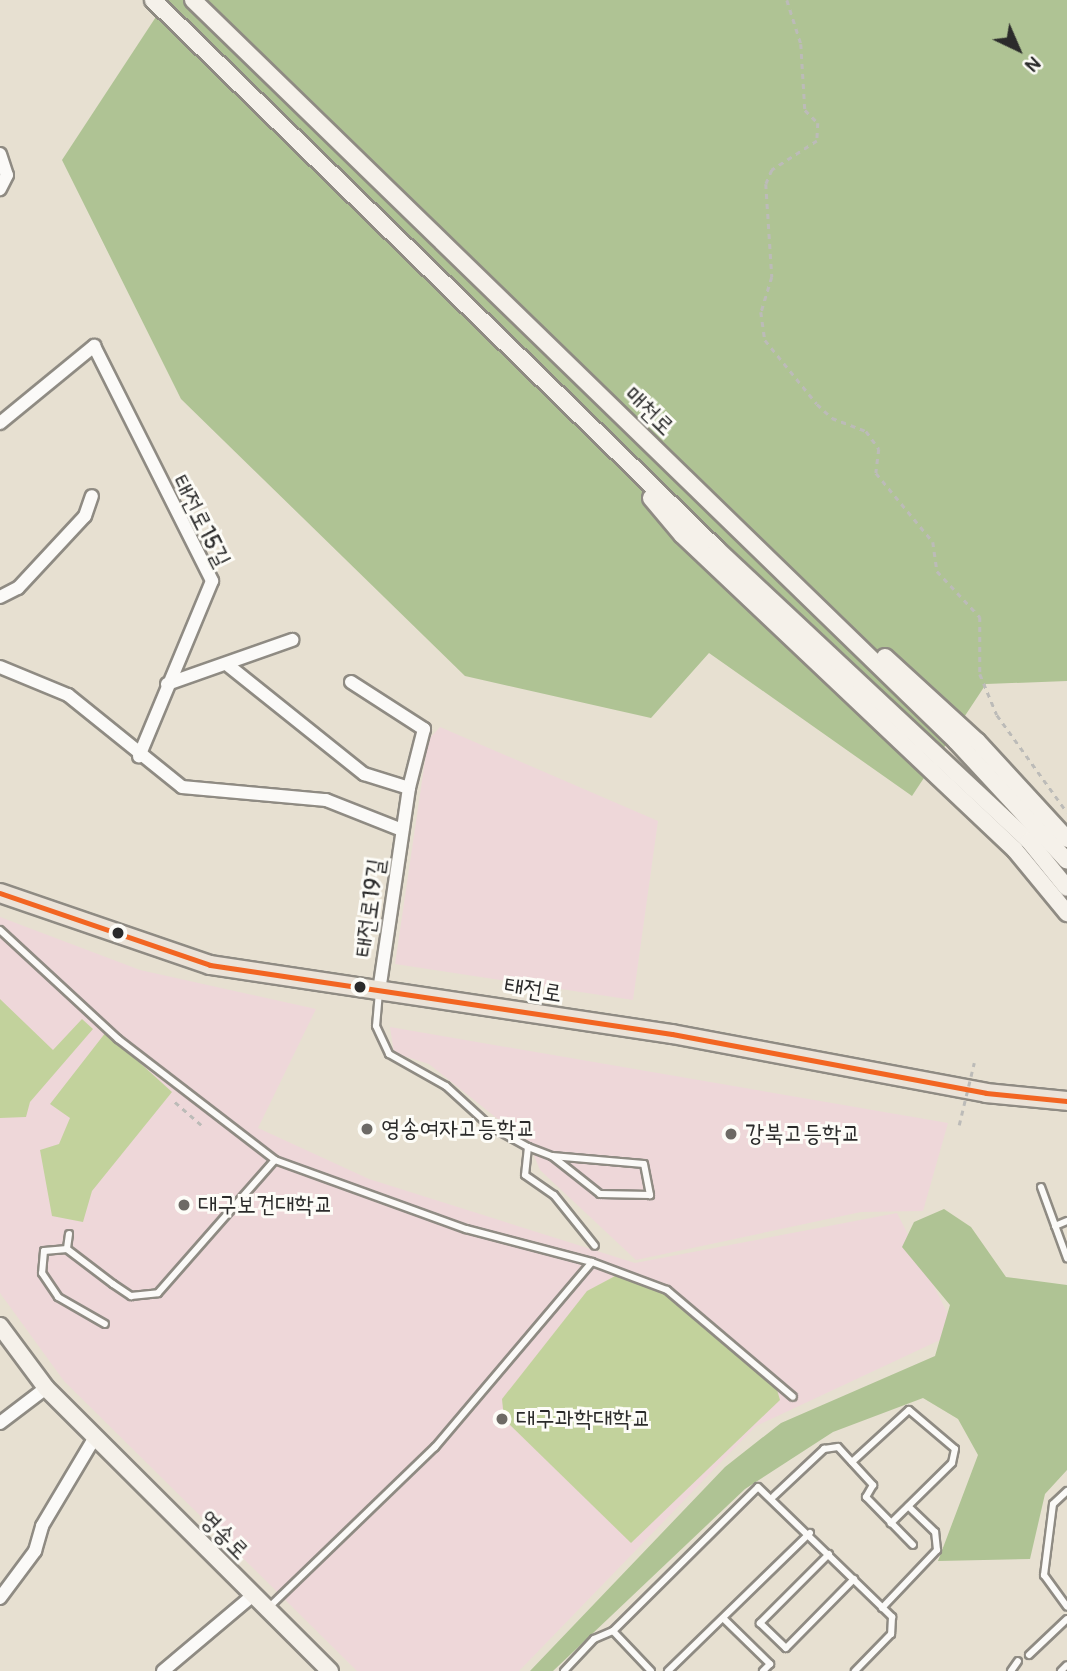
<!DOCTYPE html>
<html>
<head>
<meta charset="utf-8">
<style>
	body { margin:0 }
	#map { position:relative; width:1067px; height:1671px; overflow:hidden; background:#e7e0d1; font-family:Pangolin,"Poor Story",sans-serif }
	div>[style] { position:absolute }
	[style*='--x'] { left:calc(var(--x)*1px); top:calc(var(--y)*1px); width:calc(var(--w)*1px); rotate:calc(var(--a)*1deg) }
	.built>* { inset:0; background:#eed7d9 }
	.green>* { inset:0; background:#c2d29c }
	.forest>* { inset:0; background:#afc394 }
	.path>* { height:2.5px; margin-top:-1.25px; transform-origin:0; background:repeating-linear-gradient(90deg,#bcbbb8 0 5px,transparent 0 10px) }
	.roads { filter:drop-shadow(2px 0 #8f8b83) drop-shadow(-2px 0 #8f8b83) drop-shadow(0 2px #8f8b83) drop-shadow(0 -2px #8f8b83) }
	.service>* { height:6px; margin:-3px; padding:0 3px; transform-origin:3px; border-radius:3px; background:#fbfaf8 }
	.minor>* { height:12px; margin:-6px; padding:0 6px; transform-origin:6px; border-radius:6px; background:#fbfaf8 }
	.secondary>* { height:16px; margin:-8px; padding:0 8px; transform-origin:8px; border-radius:8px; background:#f5f1ea }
	.primary>* { height:18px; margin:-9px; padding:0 9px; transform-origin:9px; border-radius:9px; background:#ebe3d8 }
	.path-bridge>* { height:2.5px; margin-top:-1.25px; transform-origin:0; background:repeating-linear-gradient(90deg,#bcbbb8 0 5px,transparent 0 10px) }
	.bus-1>* { height:5px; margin:-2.5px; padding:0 2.5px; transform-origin:2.5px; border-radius:2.5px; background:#f26522 }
	.dots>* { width:19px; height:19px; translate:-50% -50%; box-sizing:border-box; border:4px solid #fdfcf7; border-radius:50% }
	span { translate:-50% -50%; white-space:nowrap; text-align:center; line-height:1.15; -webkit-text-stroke:6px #fdfcf7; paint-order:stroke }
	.street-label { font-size:24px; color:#2b2b2b }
	.poi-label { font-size:24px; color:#2b2b2b }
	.left { translate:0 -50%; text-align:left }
	.north { position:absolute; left:983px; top:14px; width:70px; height:70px; -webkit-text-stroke:5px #fdfcf7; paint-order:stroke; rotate:136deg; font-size:19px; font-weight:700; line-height:28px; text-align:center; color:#2b2b2b }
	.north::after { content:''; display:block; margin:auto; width:24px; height:32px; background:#2b2b2b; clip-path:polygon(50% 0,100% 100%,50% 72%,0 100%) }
</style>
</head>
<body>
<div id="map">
	<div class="built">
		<div style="clip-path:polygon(440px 727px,658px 821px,633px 1000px,395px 964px,428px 740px)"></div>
		<div style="clip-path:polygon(0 917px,140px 970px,316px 1009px,258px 1128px,369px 1179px,635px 1263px,897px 1213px,957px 1332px,756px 1426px,519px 1671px,357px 1671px,64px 1381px,0 1293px)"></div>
		<div style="clip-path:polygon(390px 1027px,948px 1123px,923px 1211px,861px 1212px,636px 1260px,540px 1170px,529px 1144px,429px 1064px,394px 1053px)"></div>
	</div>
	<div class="green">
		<div style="clip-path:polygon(0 999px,53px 1050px,82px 1019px,93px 1029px,30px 1102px,26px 1117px,0 1118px)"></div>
		<div style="clip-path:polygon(106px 1032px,172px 1092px,92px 1191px,83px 1222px,52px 1216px,40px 1150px,59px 1144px,70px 1118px,50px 1104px)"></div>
		<div style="clip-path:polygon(617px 1275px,672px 1297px,776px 1386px,780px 1400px,631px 1543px,504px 1419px,502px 1399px,587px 1291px)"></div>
	</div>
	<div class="forest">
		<div style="clip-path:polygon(167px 0,1067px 0,1067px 681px,986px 684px,912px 796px,709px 653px,651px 718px,465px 676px,181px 399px,62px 160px)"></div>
		<div style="clip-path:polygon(944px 1209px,971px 1227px,1006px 1277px,1067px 1285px,1067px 1470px,1045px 1494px,1030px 1559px,938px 1561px,978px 1455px,958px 1419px,923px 1398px,833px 1432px,745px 1489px,553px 1671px,530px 1671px,725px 1467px,781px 1423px,935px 1356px,950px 1305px,902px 1247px,914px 1222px)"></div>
	</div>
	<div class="path">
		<div style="--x:787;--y:0;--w:46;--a:72.3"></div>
		<div style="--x:801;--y:44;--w:66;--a:86.5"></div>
		<div style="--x:805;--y:110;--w:18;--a:45"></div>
		<div style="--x:818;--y:123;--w:18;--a:93"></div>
		<div style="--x:817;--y:141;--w:54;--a:147.2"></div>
		<div style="--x:772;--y:170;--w:15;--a:113"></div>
		<div style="--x:766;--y:184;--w:93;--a:86.3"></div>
		<div style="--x:772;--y:277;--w:37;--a:107"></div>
		<div style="--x:761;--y:312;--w:28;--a:82"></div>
		<div style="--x:765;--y:340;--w:82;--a:50.9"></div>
		<div style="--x:817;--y:404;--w:21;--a:43"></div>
		<div style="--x:832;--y:418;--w:36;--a:21"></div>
		<div style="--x:866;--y:431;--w:22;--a:54"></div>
		<div style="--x:879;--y:449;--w:24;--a:97"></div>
		<div style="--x:876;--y:473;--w:89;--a:50.4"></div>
		<div style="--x:933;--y:542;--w:29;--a:82"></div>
		<div style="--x:937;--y:571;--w:63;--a:46.9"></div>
		<div style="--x:980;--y:617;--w:57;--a:90"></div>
		<div style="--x:980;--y:674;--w:44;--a:67.5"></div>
		<div style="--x:997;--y:715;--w:120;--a:54.2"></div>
		<div style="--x:175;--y:1102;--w:35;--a:41"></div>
	</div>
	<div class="roads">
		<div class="service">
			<div style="--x:0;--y:930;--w:161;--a:42.7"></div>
			<div style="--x:118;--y:1039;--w:198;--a:37.6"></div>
			<div style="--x:275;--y:1160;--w:203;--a:19.9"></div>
			<div style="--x:466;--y:1229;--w:130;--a:14.7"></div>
			<div style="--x:592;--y:1262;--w:243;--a:130.3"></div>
			<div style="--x:435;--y:1447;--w:233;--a:136"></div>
			<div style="--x:379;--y:992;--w:34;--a:95"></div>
			<div style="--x:376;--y:1026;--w:31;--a:65"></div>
			<div style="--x:389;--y:1054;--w:65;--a:29.3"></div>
			<div style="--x:446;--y:1086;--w:59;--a:42.3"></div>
			<div style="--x:490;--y:1126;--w:43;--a:28.9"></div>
			<div style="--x:528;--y:1147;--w:28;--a:96"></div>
			<div style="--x:525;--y:1175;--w:35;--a:35"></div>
			<div style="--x:554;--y:1195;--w:65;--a:51.2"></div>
			<div style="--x:528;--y:1147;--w:26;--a:21"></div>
			<div style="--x:552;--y:1156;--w:92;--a:5"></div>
			<div style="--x:644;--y:1164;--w:32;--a:79"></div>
			<div style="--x:650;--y:1195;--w:50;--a:-178.9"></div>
			<div style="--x:600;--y:1194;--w:61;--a:-141.6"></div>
			<div style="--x:1041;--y:1187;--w:76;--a:69.9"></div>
			<div style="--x:1055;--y:1226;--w:13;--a:-23"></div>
			<div style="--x:69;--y:1234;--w:15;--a:98"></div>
			<div style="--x:67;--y:1249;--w:58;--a:37.3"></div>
			<div style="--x:113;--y:1284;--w:22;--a:34"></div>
			<div style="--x:131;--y:1296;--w:27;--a:-6"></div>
			<div style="--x:158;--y:1293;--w:177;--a:-48.7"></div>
			<div style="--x:67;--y:1249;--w:23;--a:175"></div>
			<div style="--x:44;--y:1251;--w:22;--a:95"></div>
			<div style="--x:42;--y:1273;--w:29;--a:56"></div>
			<div style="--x:58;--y:1297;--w:54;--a:29.9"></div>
			<div style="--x:592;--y:1262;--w:80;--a:20.5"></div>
			<div style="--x:667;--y:1290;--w:165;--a:40.3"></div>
			<div style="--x:852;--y:1462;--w:77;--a:-42.4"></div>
			<div style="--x:909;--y:1410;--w:60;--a:40.3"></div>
			<div style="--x:955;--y:1449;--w:14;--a:102"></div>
			<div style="--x:952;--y:1463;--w:86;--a:135.5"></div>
			<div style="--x:1067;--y:1491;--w:19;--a:137"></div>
			<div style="--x:1053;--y:1504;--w:72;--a:97.2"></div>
			<div style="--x:1044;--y:1575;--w:39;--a:54"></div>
			<div style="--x:774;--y:1496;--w:69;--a:-43.2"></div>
			<div style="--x:824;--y:1449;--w:14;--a:-8"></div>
			<div style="--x:838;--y:1447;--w:52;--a:47.4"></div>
			<div style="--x:873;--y:1485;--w:14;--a:120"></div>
			<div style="--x:866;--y:1497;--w:67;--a:45.6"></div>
			<div style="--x:829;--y:1554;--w:98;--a:135"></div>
			<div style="--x:760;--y:1623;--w:36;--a:44"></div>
			<div style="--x:786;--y:1648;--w:97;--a:-45.4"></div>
			<div style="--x:882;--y:1608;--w:80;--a:-46.5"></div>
			<div style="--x:937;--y:1550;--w:18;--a:-96"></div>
			<div style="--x:935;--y:1532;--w:37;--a:-136"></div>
			<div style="--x:723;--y:1618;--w:66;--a:44.4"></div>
			<div style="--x:770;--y:1664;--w:10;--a:135"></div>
			<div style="--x:613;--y:1631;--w:55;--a:46.5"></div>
			<div style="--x:1029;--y:1655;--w:52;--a:-43.5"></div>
			<div style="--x:564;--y:1671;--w:44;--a:-46.8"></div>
			<div style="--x:594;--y:1639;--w:21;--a:-23"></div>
			<div style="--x:613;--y:1631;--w:204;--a:-44.8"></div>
			<div style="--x:758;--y:1487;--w:187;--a:44.1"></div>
			<div style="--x:892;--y:1617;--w:17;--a:93"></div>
			<div style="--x:891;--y:1634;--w:52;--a:134.2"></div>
			<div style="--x:668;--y:1671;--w:198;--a:-44.2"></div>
			<div style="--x:1011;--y:1671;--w:12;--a:-55"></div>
			<div style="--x:1061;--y:1671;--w:8;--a:-45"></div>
		</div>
		<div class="minor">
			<div style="--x:0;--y:154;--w:22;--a:72"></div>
			<div style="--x:7;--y:175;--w:16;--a:117"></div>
			<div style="--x:0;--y:423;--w:122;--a:-39.3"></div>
			<div style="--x:94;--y:346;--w:263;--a:63.3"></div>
			<div style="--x:212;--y:581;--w:190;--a:112.6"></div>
			<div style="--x:0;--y:597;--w:20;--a:-27"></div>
			<div style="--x:18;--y:588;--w:98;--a:-47.1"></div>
			<div style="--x:85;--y:516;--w:21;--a:-71"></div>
			<div style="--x:229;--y:666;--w:173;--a:38.7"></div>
			<div style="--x:364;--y:774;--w:47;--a:17.3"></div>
			<div style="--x:0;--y:667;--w:74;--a:22.4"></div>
			<div style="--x:68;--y:695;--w:146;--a:38.9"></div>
			<div style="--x:182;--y:787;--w:145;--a:5.2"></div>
			<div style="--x:326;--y:800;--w:82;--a:21.5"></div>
			<div style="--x:351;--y:682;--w:87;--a:32.8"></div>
			<div style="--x:424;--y:729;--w:61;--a:104.3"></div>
			<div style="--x:409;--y:788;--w:206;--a:98.4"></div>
			<div style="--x:167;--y:684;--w:133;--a:-19.4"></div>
			<div style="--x:0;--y:1423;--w:58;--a:-37.3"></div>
			<div style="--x:0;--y:1598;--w:59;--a:-53.3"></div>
			<div style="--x:35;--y:1551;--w:26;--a:-74"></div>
			<div style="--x:42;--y:1526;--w:104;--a:-59.2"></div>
			<div style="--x:163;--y:1671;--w:116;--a:-40.1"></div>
		</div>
		<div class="secondary">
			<div style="--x:153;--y:0;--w:787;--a:44.23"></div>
			<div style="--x:717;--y:549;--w:427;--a:43.1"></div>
			<div style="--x:1029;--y:841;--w:60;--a:51"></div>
			<div style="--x:193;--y:0;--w:1064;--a:44.16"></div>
			<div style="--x:956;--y:741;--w:163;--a:47.2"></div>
			<div style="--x:651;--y:498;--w:48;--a:50"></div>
			<div style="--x:682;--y:535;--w:458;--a:43.4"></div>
			<div style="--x:1015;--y:850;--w:82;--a:50.5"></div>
			<div style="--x:885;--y:657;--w:125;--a:42.4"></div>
			<div style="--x:977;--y:741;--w:133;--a:47.4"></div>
			<div style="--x:0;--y:1326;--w:77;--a:53.4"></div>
			<div style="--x:46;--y:1388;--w:401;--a:44.9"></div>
		</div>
		<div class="primary">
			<div style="--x:0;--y:893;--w:222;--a:18.9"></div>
			<div style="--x:210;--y:965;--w:467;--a:8.5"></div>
			<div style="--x:672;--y:1034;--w:319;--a:10.6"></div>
			<div style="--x:986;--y:1093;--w:81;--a:5.6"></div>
		</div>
	</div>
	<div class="path-bridge">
		<div style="--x:959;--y:1125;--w:64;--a:-76.4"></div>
	</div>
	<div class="bus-1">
		<div style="--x:0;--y:893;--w:222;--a:18.9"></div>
		<div style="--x:210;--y:965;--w:467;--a:8.5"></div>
		<div style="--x:672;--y:1034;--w:319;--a:10.6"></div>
		<div style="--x:986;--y:1093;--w:81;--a:5.6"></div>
	</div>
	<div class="dots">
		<div style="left:118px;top:933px;background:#2b2b2b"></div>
		<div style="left:360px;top:987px;background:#2b2b2b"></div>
		<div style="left:367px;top:1129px;background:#6d6a65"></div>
		<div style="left:731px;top:1134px;background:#6d6a65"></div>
		<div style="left:184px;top:1205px;background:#6d6a65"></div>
		<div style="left:502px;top:1419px;background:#6d6a65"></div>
	</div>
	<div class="street-label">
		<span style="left:649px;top:411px;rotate:44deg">매천로</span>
		<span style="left:201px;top:521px;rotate:63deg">태전로15길</span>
		<span style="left:370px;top:908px;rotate:-82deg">태전로19길</span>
		<span style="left:533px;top:990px;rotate:9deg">태전로</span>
		<span style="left:224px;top:1535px;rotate:45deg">영송로</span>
	</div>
	<div class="poi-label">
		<span class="left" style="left:381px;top:1129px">영송여자고등학교</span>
		<span class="left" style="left:745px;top:1134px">강북고등학교</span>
		<span class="left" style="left:198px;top:1205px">대구보건대학교</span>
		<span class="left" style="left:516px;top:1419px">대구과학대학교</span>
	</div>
	<div class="north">N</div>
</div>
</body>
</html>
